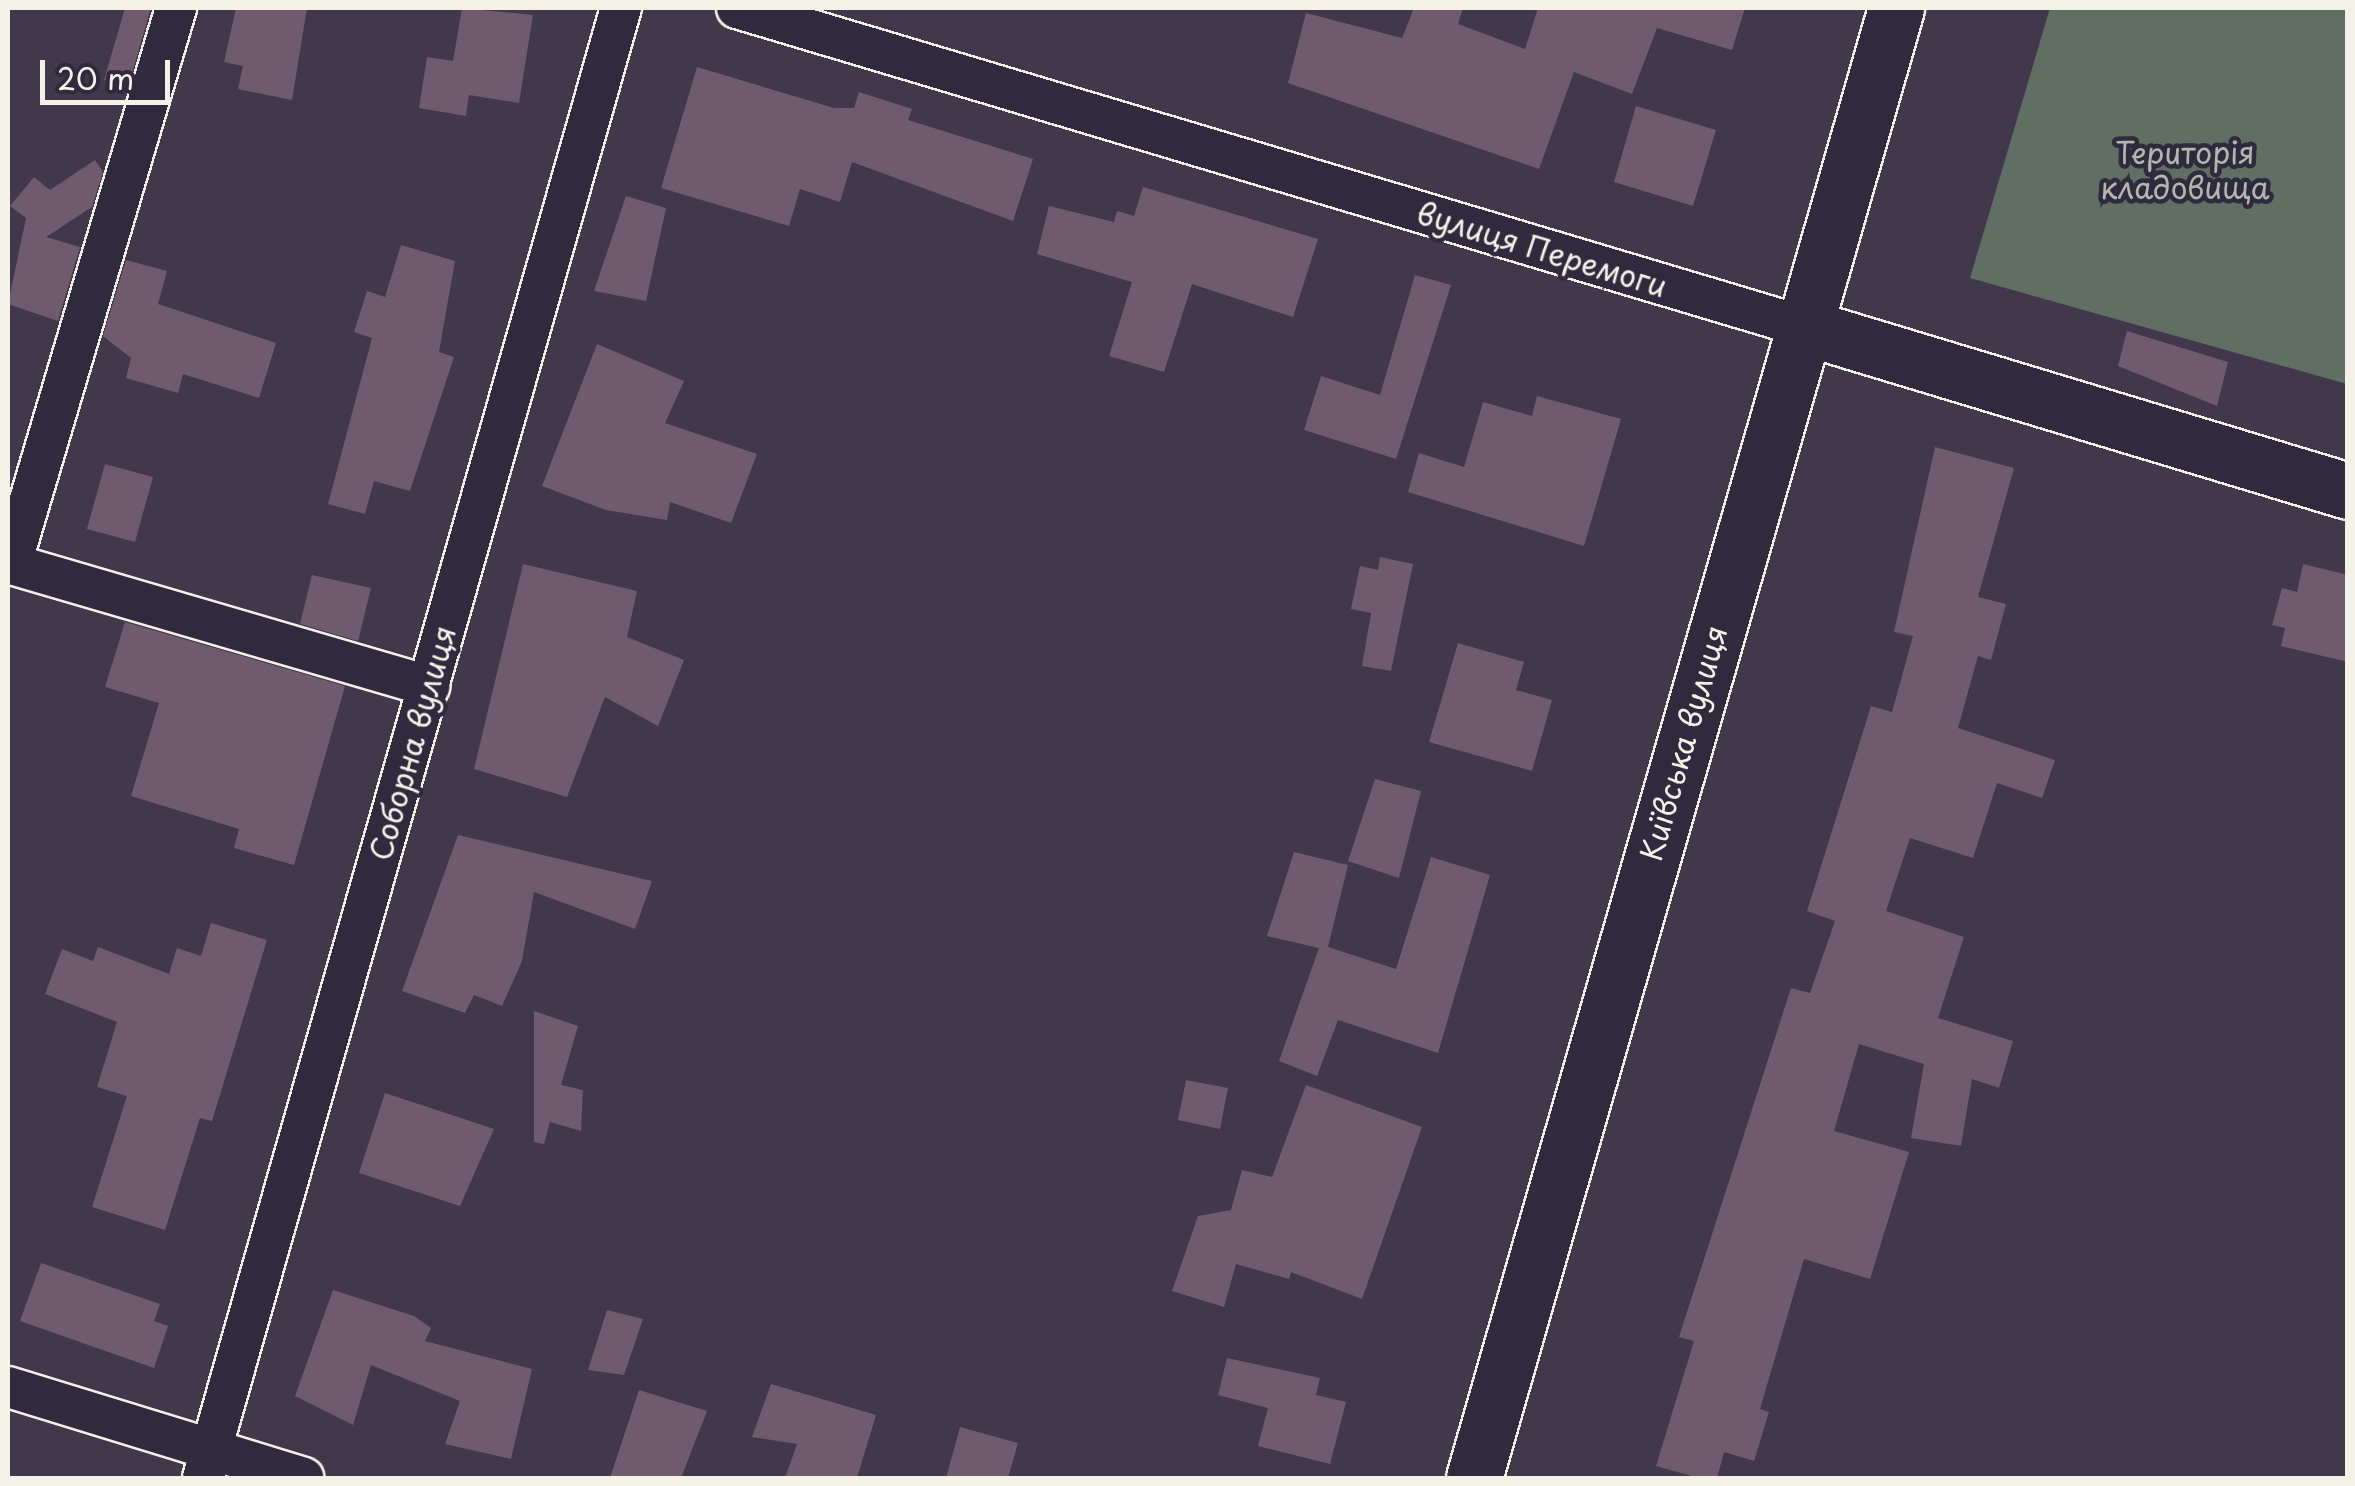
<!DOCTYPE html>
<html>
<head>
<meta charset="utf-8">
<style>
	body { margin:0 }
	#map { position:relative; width:2355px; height:1486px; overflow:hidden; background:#42384c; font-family:"Playpen Sans",sans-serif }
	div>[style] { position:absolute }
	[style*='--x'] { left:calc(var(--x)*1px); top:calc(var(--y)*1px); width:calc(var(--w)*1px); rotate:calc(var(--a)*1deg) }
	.green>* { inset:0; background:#616e63 }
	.building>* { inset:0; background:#705a6e }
	.roads { filter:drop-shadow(2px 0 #f4f1e8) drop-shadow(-2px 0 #f4f1e8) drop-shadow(0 2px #f4f1e8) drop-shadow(0 -2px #f4f1e8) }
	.street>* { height:40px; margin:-20px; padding:0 20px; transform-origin:20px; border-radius:20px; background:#2f2a3d }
	.secondary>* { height:55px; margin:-27.5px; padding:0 27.5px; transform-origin:27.5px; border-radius:27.5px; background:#2f2a3d }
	span { translate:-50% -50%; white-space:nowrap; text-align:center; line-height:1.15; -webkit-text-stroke:9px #2f2a3d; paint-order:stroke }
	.park-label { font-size:30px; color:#b2b6ac }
	.street-label { font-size:30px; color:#f4f1e8 }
	.frame { position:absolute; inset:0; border:10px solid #f4f1e8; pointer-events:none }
	.scale { position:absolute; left:40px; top:60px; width:130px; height:45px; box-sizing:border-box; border:5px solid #f4f1e8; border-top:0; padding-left:12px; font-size:30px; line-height:35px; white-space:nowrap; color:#f4f1e8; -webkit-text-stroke:8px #2f2a3d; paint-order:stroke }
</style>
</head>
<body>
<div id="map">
	<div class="green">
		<div style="clip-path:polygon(2050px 8px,2347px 8px,2347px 384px,1970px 278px)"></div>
	</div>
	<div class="building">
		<div style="clip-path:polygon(125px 8px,151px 8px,128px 87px,104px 80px)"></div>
		<div style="clip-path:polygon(236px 8px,307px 8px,292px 100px,238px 89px,243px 66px,224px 62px)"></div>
		<div style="clip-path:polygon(462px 8px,533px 15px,519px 103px,469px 95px,466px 116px,419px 108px,427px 57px,453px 61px)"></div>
		<div style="clip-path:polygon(1414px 8px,1463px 8px,1458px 24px,1525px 49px,1538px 8px,1745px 8px,1732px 50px,1657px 28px,1632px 94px,1574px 72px,1539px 169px,1288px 83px,1306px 13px,1402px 38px)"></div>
		<div style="clip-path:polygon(697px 67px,834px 108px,854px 108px,859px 92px,912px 109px,908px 120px,1033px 159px,1013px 221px,852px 162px,840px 202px,800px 189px,789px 226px,661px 188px)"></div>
		<div style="clip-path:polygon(1636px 106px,1716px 130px,1693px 206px,1614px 182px)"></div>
		<div style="clip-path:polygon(95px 160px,103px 172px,92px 207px,46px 237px,80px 247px,58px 321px,8px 304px,26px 218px,10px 206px,34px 177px,50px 190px)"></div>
		<div style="clip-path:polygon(1143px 187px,1318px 239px,1293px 317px,1192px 284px,1164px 372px,1109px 356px,1132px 282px,1037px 254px,1049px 206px,1114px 222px,1117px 211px,1134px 216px)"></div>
		<div style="clip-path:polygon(626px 196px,666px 208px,646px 301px,594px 291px)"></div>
		<div style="clip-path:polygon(401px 245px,455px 261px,439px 352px,454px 357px,410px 491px,374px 481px,365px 514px,328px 504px,372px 338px,354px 332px,367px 291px,385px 297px)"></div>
		<div style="clip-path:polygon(126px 260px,167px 271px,158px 304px,276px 343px,259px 398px,183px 374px,178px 393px,126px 378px,131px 358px,103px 336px)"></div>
		<div style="clip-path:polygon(1415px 275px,1451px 285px,1396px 459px,1304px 430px,1321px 376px,1380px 395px)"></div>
		<div style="clip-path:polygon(2127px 331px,2228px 362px,2217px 406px,2118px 366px)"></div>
		<div style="clip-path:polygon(597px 344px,684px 381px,665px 423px,757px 454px,731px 523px,670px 502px,667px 520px,606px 510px,542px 486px)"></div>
		<div style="clip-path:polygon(1537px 396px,1621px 419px,1584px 546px,1408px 492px,1419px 453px,1464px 467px,1483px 402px,1532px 416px)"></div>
		<div style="clip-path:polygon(1935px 447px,2014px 468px,1978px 597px,2006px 604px,1991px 660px,1978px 656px,1958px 728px,2055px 760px,2042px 798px,1997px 783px,1973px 858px,1910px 838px,1886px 911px,1964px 937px,1938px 1018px,2013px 1041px,1999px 1088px,1972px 1079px,1961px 1146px,1911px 1138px,1924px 1064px,1859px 1044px,1834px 1131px,1909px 1152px,1870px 1279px,1804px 1259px,1760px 1409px,1769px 1412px,1754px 1461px,1724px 1452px,1717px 1478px,1699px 1478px,1656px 1466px,1694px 1341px,1679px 1337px,1791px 988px,1810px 993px,1835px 921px,1807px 911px,1871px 706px,1892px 712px,1913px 636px,1894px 632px)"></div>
		<div style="clip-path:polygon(105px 464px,153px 477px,135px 542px,87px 529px)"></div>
		<div style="clip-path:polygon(1380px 557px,1413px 564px,1391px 671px,1362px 666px,1371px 613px,1351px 609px,1360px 566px,1378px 570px)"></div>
		<div style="clip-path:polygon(523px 564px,637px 591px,627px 637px,684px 660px,658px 726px,605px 697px,567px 797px,474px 769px)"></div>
		<div style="clip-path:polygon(2303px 564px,2348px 575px,2348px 662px,2281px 646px,2285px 628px,2272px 625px,2282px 588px,2297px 592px)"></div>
		<div style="clip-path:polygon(312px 575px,371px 588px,358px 641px,300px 624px)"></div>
		<div style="clip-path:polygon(125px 622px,345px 686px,294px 865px,234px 848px,239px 829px,131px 796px,159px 703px,105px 687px)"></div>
		<div style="clip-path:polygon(1458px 643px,1524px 662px,1516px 690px,1552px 700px,1532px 771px,1429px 742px)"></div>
		<div style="clip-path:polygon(1375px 779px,1421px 791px,1399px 878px,1348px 861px)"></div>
		<div style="clip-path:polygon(458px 835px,652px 881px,635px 929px,534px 892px,522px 961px,502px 1006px,474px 995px,465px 1013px,402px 991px)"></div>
		<div style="clip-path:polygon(1294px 852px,1348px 865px,1328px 947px,1396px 969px,1431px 857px,1490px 875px,1438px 1053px,1338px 1020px,1317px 1076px,1279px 1061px,1319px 948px,1267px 936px)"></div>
		<div style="clip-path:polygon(211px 923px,267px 940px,212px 1121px,200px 1118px,165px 1230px,92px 1207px,127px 1096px,97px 1087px,117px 1022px,45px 994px,62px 949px,93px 961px,98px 947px,169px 974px,177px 948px,201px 956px)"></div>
		<div style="clip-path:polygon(534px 1011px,578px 1026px,561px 1085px,583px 1090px,581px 1131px,550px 1122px,544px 1144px,534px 1142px)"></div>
		<div style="clip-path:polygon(1186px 1080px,1228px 1088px,1220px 1129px,1178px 1120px)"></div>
		<div style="clip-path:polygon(1306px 1085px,1422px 1127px,1362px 1299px,1291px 1272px,1289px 1279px,1236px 1264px,1224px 1307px,1172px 1291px,1198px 1216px,1231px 1210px,1242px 1170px,1272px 1177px)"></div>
		<div style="clip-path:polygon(385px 1093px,494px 1129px,460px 1206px,359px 1173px)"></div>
		<div style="clip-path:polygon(41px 1263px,160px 1304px,154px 1321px,168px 1326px,154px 1368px,20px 1321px)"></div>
		<div style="clip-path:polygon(333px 1290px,414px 1316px,431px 1328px,425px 1341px,532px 1369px,511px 1459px,445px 1444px,460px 1401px,371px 1365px,353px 1425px,295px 1396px)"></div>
		<div style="clip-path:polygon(607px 1310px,643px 1319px,624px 1375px,588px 1370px)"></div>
		<div style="clip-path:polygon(1227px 1358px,1320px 1378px,1316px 1395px,1346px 1402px,1330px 1464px,1258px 1446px,1268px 1408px,1218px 1395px)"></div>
		<div style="clip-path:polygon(771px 1384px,876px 1415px,857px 1478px,785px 1478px,797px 1444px,752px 1437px)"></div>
		<div style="clip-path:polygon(639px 1390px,707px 1411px,681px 1478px,610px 1478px)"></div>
		<div style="clip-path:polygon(960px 1427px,1018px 1443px,1008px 1478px,946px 1478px)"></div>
	</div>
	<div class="roads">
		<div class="street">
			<div style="--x:737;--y:8;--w:1111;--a:16.63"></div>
			<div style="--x:8;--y:563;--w:439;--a:16.3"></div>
			<div style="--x:11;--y:564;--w:580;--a:-73.47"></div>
			<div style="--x:8;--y:1387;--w:309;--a:17.1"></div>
			<div style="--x:203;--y:1478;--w:1528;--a:-74.13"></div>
		</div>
		<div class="secondary">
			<div style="--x:1802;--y:326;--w:570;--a:16.81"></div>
			<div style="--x:1474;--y:1478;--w:1529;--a:-73.98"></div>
		</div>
	</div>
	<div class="park-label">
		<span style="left:2185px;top:169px">Територія<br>кладовища</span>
	</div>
	<div class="street-label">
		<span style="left:1542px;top:249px;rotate:17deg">вулиця Перемоги</span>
		<span style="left:412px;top:743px;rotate:-74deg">Соборна вулиця</span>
		<span style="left:1683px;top:743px;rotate:-74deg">Київська вулиця</span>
	</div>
	<div class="frame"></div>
	<div class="scale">20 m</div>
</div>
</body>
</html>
